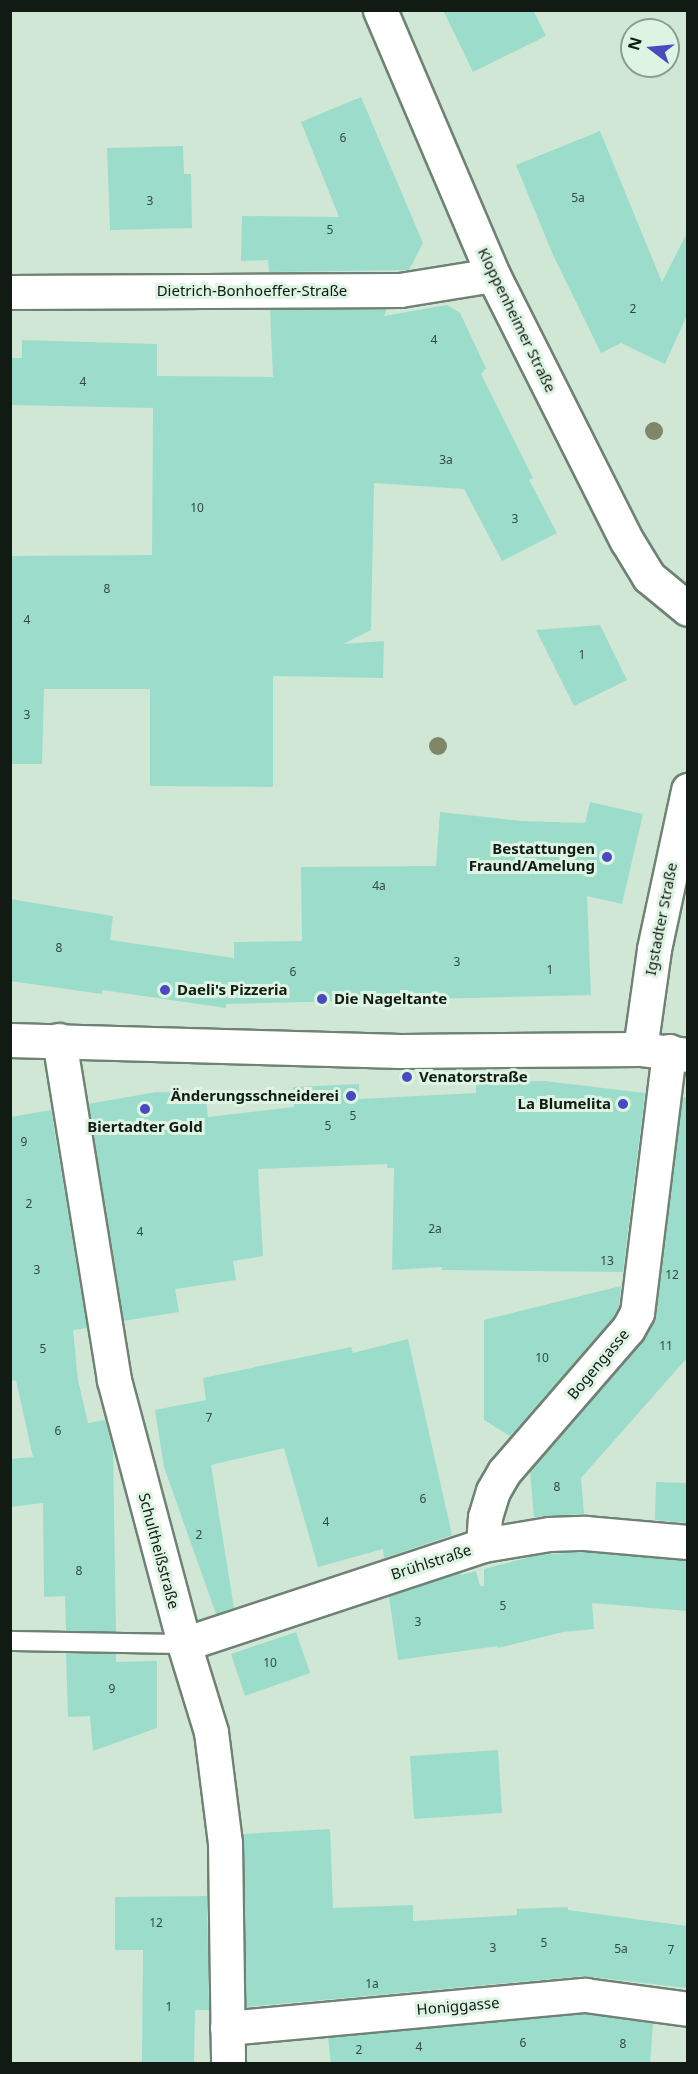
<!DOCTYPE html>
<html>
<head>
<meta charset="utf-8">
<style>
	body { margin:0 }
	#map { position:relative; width:698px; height:2074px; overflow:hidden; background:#d1e7d6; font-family:"Noto Sans",sans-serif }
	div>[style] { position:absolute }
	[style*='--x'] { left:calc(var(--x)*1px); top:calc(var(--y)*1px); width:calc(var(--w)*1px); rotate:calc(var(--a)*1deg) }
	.building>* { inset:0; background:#9cdccb }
	.roads { filter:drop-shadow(2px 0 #6f8273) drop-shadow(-2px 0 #6f8273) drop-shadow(0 2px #6f8273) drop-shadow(0 -2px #6f8273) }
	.service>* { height:18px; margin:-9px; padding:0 9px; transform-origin:9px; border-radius:9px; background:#fff }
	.minor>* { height:33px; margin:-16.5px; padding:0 16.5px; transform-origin:16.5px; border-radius:16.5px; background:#fff }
	.tertiary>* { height:33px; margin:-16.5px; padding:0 16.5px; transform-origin:16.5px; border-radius:16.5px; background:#fff }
	.secondary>* { height:33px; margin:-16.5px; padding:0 16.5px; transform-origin:16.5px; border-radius:16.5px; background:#fff }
	.trees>* { width:18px; height:18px; margin:-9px; border-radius:50%; background:#808769 }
	.dots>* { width:16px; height:16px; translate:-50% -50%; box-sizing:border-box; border:3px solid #def4e3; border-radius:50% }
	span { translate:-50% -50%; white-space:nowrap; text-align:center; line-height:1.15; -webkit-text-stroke:6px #def4e3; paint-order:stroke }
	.number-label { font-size:12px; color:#344a42 }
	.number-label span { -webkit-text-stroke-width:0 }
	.street-label { font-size:15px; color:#121a14 }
	.poi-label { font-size:15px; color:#121a14; font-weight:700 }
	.right { translate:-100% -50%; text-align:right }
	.left { translate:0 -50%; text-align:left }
	.frame { position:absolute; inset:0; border:12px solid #121a14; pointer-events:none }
	.north { position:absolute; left:620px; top:18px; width:60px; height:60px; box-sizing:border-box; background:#def4e3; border:2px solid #8c9d90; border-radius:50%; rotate:286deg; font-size:16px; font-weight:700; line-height:24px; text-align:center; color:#121a14 }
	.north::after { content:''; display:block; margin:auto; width:21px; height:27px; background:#4a4ac0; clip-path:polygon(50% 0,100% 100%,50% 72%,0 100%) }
</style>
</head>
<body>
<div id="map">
	<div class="building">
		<div style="clip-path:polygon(443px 10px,533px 10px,546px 36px,473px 72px)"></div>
		<div style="clip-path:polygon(361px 97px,423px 243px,409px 270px,269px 272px,268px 260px,241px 261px,242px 216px,339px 217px,301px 122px)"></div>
		<div style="clip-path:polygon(600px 131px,662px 282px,687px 233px,687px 315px,665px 364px,621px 343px,601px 353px,553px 255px,516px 165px)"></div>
		<div style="clip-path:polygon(183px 146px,184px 174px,191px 174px,192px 228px,110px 230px,107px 148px)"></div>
		<div style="clip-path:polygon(447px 305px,460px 313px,486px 368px,481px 374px,533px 478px,529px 480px,557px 533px,502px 561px,464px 489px,374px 483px,371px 630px,343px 644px,384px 641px,383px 678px,273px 676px,273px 787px,150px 786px,150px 689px,44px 689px,42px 764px,10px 764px,10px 556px,152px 555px,153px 408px,10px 405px,10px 358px,22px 358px,22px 340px,157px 344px,157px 376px,273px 377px,270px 309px,387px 309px,384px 316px)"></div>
		<div style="clip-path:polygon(600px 625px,627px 680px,574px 706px,536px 630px)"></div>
		<div style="clip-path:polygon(590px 802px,643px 814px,622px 904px,587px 896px,591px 995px,226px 1004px,226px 1008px,102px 990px,102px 994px,10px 981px,10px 899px,113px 916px,110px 940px,234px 958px,234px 942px,302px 941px,301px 867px,436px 866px,440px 812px,522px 821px,585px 823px)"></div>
		<div style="clip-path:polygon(545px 1081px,645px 1093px,623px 1272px,442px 1270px,442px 1267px,392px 1270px,394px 1168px,387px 1168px,387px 1164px,258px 1169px,263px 1256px,233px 1261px,236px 1280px,175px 1289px,179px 1312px,123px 1321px,88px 1104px,156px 1092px,205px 1093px,208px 1117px,294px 1107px,293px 1087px,359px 1084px,359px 1099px,476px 1093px,476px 1082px)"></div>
		<div style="clip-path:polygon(682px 1097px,687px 1098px,687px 1358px,581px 1478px,584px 1514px,534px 1517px,530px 1470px,642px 1341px,654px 1322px)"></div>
		<div style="clip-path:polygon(51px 1110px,87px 1328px,73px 1330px,78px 1380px,88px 1423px,105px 1420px,113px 1450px,116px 1632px,66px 1631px,65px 1596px,44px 1597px,43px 1503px,10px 1507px,10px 1459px,33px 1457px,16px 1380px,10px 1381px,10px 1117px)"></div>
		<div style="clip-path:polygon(621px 1286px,619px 1307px,613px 1318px,510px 1436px,484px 1420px,484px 1320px)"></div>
		<div style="clip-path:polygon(408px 1339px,452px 1535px,384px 1558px,383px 1549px,318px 1567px,284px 1448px,211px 1465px,234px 1608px,216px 1614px,164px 1467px,155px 1410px,206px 1400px,203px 1378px,351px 1347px,353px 1353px)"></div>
		<div style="clip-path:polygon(656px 1482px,687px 1483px,687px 1523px,655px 1520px)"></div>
		<div style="clip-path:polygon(584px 1552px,687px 1561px,687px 1611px,592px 1603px,594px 1629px,563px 1632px,498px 1648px,498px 1646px,398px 1660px,389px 1596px,460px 1572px,461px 1575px,476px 1571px,480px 1586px,484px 1586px,484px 1569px,537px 1555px)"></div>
		<div style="clip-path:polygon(296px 1632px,310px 1673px,245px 1696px,231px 1654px)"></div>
		<div style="clip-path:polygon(66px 1653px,116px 1654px,116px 1662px,157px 1661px,157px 1728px,93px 1751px,90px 1716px,68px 1717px)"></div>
		<div style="clip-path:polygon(498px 1750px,502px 1813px,414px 1819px,410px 1756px)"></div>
		<div style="clip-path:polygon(330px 1829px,333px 1908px,413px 1905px,413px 1921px,517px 1915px,517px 1909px,568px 1907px,568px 1910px,687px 1926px,687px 1988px,583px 1976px,246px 2007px,243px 1834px)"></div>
		<div style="clip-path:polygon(207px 1896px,209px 2010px,195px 2010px,194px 2064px,142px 2064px,143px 1950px,115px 1950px,115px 1897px)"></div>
		<div style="clip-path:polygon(585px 2014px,653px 2023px,650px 2064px,331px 2064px,328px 2037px)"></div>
	</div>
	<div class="roads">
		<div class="service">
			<div style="--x:10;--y:1641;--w:174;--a:1"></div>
		</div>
		<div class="minor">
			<div style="--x:10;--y:292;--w:390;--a:-0.3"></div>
			<div style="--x:400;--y:290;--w:94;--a:-9.2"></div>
			<div style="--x:483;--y:1545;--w:28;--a:-86"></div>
			<div style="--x:485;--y:1517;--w:27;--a:-73"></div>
			<div style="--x:493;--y:1491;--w:22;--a:-60"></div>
			<div style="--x:504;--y:1472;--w:189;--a:-49.1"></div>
			<div style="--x:628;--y:1329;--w:18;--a:-61"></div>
			<div style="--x:637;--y:1313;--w:264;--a:-83"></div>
			<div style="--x:184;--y:1644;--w:315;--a:-18.3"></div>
			<div style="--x:483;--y:1545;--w:67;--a:-9.5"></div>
			<div style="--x:549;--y:1534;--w:36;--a:-2"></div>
			<div style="--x:585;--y:1533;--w:103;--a:5"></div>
			<div style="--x:227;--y:2028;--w:360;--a:-5.3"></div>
			<div style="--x:585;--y:1995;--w:104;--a:7.7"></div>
		</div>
		<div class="tertiary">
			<div style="--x:380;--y:10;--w:288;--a:66.9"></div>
			<div style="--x:493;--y:275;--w:298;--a:63.3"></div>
			<div style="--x:627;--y:541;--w:42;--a:58.6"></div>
			<div style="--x:649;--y:577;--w:50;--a:39.4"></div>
			<div style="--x:640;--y:1049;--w:48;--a:7.1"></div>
		</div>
		<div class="secondary">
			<div style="--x:10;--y:1040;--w:391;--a:1.6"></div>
			<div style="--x:401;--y:1051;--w:239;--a:-0.5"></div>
			<div style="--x:640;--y:1049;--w:101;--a:-82"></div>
			<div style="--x:654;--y:949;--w:163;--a:-77.9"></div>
			<div style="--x:59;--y:1040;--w:344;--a:80.8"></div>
			<div style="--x:114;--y:1380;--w:273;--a:75.1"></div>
			<div style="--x:184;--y:1644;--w:92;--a:72.9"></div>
			<div style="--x:211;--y:1732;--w:112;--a:82.8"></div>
			<div style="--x:225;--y:1843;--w:221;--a:89.2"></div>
		</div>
	</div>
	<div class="trees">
		<div style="left:654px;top:431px"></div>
		<div style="left:438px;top:746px"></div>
	</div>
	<div class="dots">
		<div style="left:607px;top:857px;background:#4a4ac0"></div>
		<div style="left:165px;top:990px;background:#4a4ac0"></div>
		<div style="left:322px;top:999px;background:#4a4ac0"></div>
		<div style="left:407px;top:1077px;background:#4a4ac0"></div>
		<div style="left:351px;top:1096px;background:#4a4ac0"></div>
		<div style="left:623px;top:1104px;background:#4a4ac0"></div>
		<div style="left:145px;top:1109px;background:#4a4ac0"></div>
	</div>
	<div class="number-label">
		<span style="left:343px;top:138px">6</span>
		<span style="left:578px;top:198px">5a</span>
		<span style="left:150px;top:201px">3</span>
		<span style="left:330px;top:230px">5</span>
		<span style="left:633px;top:309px">2</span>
		<span style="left:434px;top:340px">4</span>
		<span style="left:83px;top:382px">4</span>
		<span style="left:446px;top:460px">3a</span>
		<span style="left:197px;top:508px">10</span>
		<span style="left:515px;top:519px">3</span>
		<span style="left:107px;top:589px">8</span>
		<span style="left:27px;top:620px">4</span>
		<span style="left:582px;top:655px">1</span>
		<span style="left:27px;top:715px">3</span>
		<span style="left:379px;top:886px">4a</span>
		<span style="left:59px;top:948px">8</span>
		<span style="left:457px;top:962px">3</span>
		<span style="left:550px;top:970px">1</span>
		<span style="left:293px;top:972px">6</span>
		<span style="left:353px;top:1116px">5</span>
		<span style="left:328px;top:1126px">5</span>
		<span style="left:24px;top:1142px">9</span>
		<span style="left:29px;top:1204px">2</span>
		<span style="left:435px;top:1229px">2a</span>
		<span style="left:140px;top:1232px">4</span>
		<span style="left:607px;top:1261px">13</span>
		<span style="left:37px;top:1270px">3</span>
		<span style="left:672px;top:1275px">12</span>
		<span style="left:666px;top:1346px">11</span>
		<span style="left:43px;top:1349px">5</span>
		<span style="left:542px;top:1358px">10</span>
		<span style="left:209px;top:1418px">7</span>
		<span style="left:58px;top:1431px">6</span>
		<span style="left:557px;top:1487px">8</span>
		<span style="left:423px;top:1499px">6</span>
		<span style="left:326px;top:1522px">4</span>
		<span style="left:199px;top:1535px">2</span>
		<span style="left:79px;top:1571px">8</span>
		<span style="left:503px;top:1606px">5</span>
		<span style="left:418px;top:1622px">3</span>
		<span style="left:270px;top:1663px">10</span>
		<span style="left:112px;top:1689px">9</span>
		<span style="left:156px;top:1923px">12</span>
		<span style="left:544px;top:1943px">5</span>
		<span style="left:493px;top:1948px">3</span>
		<span style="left:621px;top:1949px">5a</span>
		<span style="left:671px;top:1950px">7</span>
		<span style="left:372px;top:1984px">1a</span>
		<span style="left:169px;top:2007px">1</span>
		<span style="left:523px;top:2043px">6</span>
		<span style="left:623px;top:2044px">8</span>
		<span style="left:419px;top:2047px">4</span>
		<span style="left:359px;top:2050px">2</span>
	</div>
	<div class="street-label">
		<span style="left:252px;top:291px">Dietrich-Bonhoeffer-Straße</span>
		<span style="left:517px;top:320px;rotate:64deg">Kloppenheimer Straße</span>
		<span style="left:661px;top:919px;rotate:-79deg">Igstadter Straße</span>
		<span style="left:598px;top:1364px;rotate:-50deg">Bogengasse</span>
		<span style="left:159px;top:1551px;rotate:75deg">Schultheißstraße</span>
		<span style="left:431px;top:1562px;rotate:-18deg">Brühlstraße</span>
		<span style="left:458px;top:2006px;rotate:-5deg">Honiggasse</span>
	</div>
	<div class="poi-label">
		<span class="right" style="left:595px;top:857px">Bestattungen<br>Fraund/Amelung</span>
		<span class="left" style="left:177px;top:990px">Daeli's Pizzeria</span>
		<span class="left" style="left:334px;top:999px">Die Nageltante</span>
		<span class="left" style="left:419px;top:1077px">Venatorstraße</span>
		<span class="right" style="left:339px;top:1096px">Änderungsschneiderei</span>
		<span class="right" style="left:611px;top:1104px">La Blumelita</span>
		<span style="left:145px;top:1127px">Biertadter Gold</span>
	</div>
	<div class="frame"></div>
	<div class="north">N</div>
</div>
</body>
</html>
